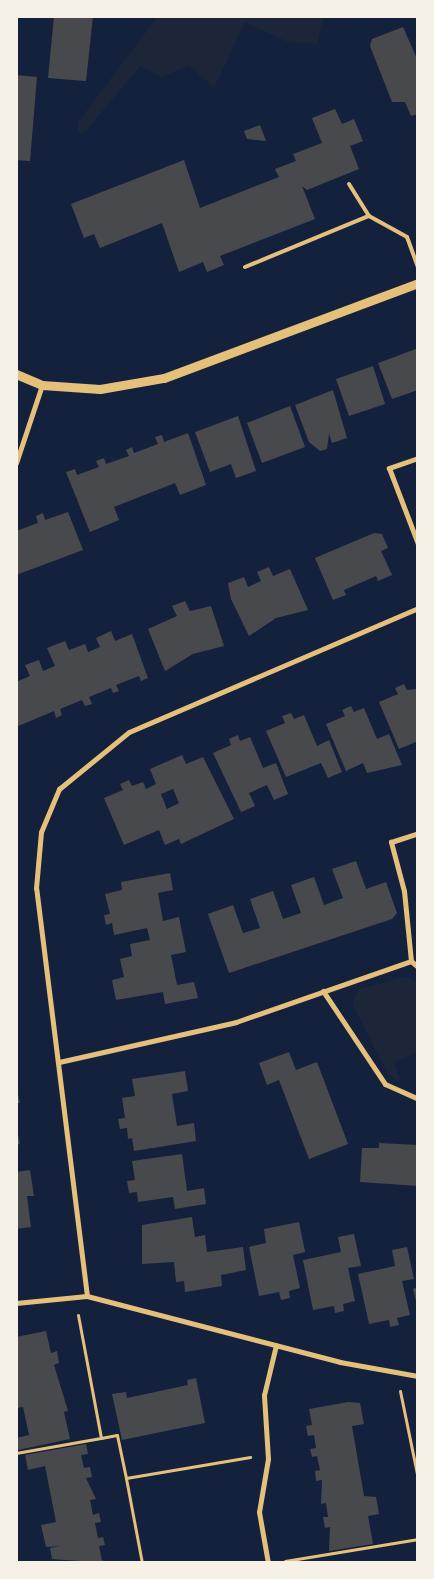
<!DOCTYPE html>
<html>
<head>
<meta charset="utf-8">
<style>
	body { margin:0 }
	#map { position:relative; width:434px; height:1579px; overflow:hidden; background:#14213d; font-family:"Public Sans",sans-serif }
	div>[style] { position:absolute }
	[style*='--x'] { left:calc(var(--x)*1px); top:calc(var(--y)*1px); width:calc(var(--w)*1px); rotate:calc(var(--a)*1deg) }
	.green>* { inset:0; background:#1d2539 }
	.building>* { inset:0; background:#48494c }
	.path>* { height:3px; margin:-1.5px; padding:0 1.5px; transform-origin:1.5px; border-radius:1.5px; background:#e5c07b }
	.service>* { height:4px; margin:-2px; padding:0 2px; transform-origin:2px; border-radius:2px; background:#e5c07b }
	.minor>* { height:5px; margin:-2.5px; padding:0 2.5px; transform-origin:2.5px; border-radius:2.5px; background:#e5c07b }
	.tertiary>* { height:9px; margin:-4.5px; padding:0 4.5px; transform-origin:4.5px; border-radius:4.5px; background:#e5c07b }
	span { translate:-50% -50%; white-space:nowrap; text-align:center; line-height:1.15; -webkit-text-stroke:5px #f6f1e7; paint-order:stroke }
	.frame { position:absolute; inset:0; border:18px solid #f6f1e7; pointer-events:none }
</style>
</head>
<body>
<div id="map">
	<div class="green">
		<div style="clip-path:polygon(158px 16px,324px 16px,317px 44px,288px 42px,245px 22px,214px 88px,189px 65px,162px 77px,140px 66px,86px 131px,78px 134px,78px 122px)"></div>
		<div style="clip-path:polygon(404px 977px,418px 982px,418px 1053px,394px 1062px,401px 1083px,388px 1074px,352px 1003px,359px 989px)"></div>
	</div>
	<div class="building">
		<div style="clip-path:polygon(54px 16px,93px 16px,86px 81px,48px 78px)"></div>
		<div style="clip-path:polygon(403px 27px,418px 61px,418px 114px,411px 116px,405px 102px,392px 102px,370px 46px,372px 39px)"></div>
		<div style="clip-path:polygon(16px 75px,37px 77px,30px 161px,16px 160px)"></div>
		<div style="clip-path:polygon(335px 109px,342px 124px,354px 119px,363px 141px,350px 146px,359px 169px,307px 190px,302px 186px,315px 219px,220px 256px,224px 265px,207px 272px,203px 262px,179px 272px,162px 223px,100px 248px,94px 234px,84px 238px,71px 204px,184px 160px,200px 208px,279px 177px,275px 169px,296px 161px,293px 154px,322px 143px,312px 118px)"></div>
		<div style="clip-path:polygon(260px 125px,266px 141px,247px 139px,244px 131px)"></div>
		<div style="clip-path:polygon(416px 349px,418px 390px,392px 399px,378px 363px)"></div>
		<div style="clip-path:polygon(373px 366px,385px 404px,349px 416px,336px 379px)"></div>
		<div style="clip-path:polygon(333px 390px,347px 438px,332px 443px,329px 434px,327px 449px,320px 451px,309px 442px,295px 405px)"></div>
		<div style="clip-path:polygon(290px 406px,305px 447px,262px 463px,247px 423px)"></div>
		<div style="clip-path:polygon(238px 416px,256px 471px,236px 478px,231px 464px,210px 472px,195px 432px)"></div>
		<div style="clip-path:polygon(188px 433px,206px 485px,180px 495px,175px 483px,114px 507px,119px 520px,90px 532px,66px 472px,75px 469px,77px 475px,99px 467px,96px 461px,104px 458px,106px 464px,129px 456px,126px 450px,132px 447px,134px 453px,158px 444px,155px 437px,162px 435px,164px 442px)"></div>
		<div style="clip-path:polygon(68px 512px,83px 550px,16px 575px,16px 531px,38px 523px,36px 516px,43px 513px,45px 520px)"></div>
		<div style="clip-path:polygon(374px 533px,382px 534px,388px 548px,381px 551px,392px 575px,378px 581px,376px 576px,344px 590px,346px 595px,333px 600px,315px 558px)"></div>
		<div style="clip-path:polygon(269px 567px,273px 576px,290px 569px,308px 610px,276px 618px,249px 636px,231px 599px,228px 583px,244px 577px,248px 587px,261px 581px,257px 572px)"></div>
		<div style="clip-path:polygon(185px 601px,190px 611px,211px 606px,224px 646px,193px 654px,165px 671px,148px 629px,177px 616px,172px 606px)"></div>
		<div style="clip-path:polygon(111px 631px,115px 641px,132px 634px,148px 678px,141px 681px,139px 676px,116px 685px,119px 691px,113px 693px,111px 688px,89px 697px,92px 704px,85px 706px,82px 700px,60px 709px,62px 715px,56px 718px,54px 711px,16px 727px,16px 682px,30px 676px,25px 665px,39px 660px,43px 671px,55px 666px,47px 648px,65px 641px,69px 650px,85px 644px,88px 652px,100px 647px,96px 638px)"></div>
		<div style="clip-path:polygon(404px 684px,407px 690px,418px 689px,418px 741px,399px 749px,379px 702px,398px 694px,395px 688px)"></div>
		<div style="clip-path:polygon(351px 706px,354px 712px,364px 708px,377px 739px,389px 734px,402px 765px,367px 773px,363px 763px,346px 771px,326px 724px,345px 716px,342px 710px)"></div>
		<div style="clip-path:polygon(291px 713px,294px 719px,304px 715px,317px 746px,329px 740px,342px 772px,328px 778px,321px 763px,286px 777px,266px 731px,285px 723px,282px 716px)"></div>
		<div style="clip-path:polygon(238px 735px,240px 741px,250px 737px,263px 768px,276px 763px,288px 794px,274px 800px,267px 785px,249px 793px,255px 806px,241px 812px,213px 753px,231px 745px,229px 739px)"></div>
		<div style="clip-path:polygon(evenodd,182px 755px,186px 764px,203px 757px,234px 819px,181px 844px,179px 839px,165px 845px,159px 830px,124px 845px,104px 798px,123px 790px,120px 784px,129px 780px,132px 786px,143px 782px,146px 789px,156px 784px,150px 769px,182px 755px,173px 789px,179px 803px,167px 809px,161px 794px,173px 789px)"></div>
		<div style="clip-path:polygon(356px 861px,366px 889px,386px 882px,397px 913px,392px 919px,229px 973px,208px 914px,233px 905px,243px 933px,260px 928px,250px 899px,273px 891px,283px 919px,301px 913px,291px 885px,314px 877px,324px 905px,343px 898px,332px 869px)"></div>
		<div style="clip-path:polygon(170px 873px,173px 890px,158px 893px,163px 921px,179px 917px,186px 952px,171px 955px,177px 985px,194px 982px,198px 998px,165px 1004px,163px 992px,116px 1000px,112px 980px,124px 977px,120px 959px,132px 956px,130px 944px,150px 940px,147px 928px,114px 935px,112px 923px,106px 925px,104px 915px,110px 914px,105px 894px,122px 890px,121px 882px)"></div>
		<div style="clip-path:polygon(289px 1052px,296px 1070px,317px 1062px,348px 1144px,309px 1159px,279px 1080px,267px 1085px,259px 1063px)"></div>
		<div style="clip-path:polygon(185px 1071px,188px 1091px,172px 1094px,177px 1126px,194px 1123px,196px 1141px,134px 1151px,132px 1138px,128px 1139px,127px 1128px,120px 1129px,118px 1119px,125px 1118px,122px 1098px,135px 1096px,132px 1079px)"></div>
		<div style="clip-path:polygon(16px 1086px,20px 1103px,16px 1103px)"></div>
		<div style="clip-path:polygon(16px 1125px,20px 1144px,16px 1145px)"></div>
		<div style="clip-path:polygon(379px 1143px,418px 1145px,418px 1186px,360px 1182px,362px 1148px,379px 1148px)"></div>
		<div style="clip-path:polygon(182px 1154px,187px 1191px,204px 1188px,206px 1204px,175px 1209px,173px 1197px,138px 1202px,137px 1192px,129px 1193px,127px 1181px,135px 1180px,132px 1161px)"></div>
		<div style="clip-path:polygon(30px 1170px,34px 1196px,27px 1196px,31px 1227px,16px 1229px,16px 1172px)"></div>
		<div style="clip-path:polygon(192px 1217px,195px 1237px,205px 1235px,207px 1252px,243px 1247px,246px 1270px,221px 1275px,222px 1286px,185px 1292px,184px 1281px,176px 1282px,174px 1262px,142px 1264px,142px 1225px)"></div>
		<div style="clip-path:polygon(299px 1222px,305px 1252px,293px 1255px,300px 1288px,289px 1291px,290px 1298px,281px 1300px,279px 1292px,259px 1296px,249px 1247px,266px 1243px,264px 1229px)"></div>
		<div style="clip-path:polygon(354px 1234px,361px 1266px,348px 1268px,355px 1301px,343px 1304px,344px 1311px,335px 1313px,334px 1306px,313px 1310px,303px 1260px,341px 1252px,338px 1237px)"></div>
		<div style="clip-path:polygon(407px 1247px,414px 1279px,402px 1281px,410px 1315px,397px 1318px,399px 1325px,390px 1327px,389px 1320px,369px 1324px,358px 1274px,395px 1266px,392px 1250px)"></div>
		<div style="clip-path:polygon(418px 1287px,418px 1305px,417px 1305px,413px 1289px)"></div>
		<div style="clip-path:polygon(46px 1331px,51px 1353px,57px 1351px,59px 1363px,54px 1365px,68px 1411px,64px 1412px,70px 1439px,18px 1450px,16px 1438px,29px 1435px,23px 1407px,16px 1408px,16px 1337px)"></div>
		<div style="clip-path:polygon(196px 1378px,205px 1423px,122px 1440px,112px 1394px,126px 1392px,127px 1398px,188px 1385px,187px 1380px)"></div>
		<div style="clip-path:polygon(348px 1402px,360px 1403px,364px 1424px,352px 1426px,364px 1496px,376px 1497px,379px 1514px,368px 1516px,373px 1544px,329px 1551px,330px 1527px,325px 1528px,323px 1517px,328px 1517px,326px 1503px,321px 1504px,322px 1480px,316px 1481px,315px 1471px,320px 1470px,317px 1456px,312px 1457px,310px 1449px,316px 1448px,314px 1435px,308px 1436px,306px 1426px,312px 1425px,309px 1409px)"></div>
		<div style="clip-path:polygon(86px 1444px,88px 1454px,81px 1455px,84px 1468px,90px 1467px,92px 1477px,86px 1478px,96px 1499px,90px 1500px,93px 1515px,99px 1513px,101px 1522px,95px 1523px,98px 1538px,103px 1537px,105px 1545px,99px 1546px,102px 1560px,109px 1563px,52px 1559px,50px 1548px,60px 1546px,46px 1547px,41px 1525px,56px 1522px,45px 1466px,28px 1470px,25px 1455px)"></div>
	</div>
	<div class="path">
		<div style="--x:78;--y:1315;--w:125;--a:79.4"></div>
		<div style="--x:101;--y:1438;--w:16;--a:-11"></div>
		<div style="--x:117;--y:1435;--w:44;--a:78.2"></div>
		<div style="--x:400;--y:1391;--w:90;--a:78.4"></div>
		<div style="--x:16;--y:1453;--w:86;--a:-10"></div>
		<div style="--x:285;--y:1561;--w:135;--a:-9.4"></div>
		<div style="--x:142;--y:1563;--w:86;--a:-100.7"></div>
		<div style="--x:126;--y:1478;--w:126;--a:-9.6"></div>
	</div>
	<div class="service">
		<div style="--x:349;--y:184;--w:38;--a:58"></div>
		<div style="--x:245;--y:267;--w:134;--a:-22.4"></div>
		<div style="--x:369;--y:216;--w:43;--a:28.9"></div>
		<div style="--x:407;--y:237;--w:33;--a:70"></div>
	</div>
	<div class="minor">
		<div style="--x:418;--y:458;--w:31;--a:161"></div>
		<div style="--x:389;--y:468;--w:81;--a:69.1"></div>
		<div style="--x:16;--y:463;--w:82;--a:-71.6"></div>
		<div style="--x:411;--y:961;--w:9;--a:41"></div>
		<div style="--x:323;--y:991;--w:112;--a:56.3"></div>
		<div style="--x:385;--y:1084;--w:36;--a:24"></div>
		<div style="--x:59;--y:1062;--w:181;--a:-12.7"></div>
		<div style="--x:236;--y:1022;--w:185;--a:-19.2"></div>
		<div style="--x:411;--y:961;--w:70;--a:-95.7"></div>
		<div style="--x:404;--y:891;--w:51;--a:-104.9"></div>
		<div style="--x:391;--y:842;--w:28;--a:-18"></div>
		<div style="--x:87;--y:1296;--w:411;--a:-97.1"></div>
		<div style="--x:36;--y:888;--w:56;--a:-84.9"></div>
		<div style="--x:41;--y:832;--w:47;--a:-67.3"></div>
		<div style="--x:59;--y:789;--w:90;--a:-39.2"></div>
		<div style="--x:129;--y:732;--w:314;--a:-23.2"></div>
		<div style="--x:16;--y:1303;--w:71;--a:-5.6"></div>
		<div style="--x:87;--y:1296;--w:261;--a:14.6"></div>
		<div style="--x:340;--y:1362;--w:79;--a:10.2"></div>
		<div style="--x:268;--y:1563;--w:52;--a:-100"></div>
		<div style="--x:259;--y:1512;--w:54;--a:-80.4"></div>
		<div style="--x:268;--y:1459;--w:64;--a:-93.6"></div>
		<div style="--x:264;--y:1395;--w:51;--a:-76.5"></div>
	</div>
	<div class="tertiary">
		<div style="--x:16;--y:374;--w:28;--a:23"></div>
		<div style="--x:42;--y:385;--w:58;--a:3.9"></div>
		<div style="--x:100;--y:389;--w:65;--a:-9.8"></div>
		<div style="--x:164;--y:378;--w:271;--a:-20.5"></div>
	</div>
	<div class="frame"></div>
</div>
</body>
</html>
